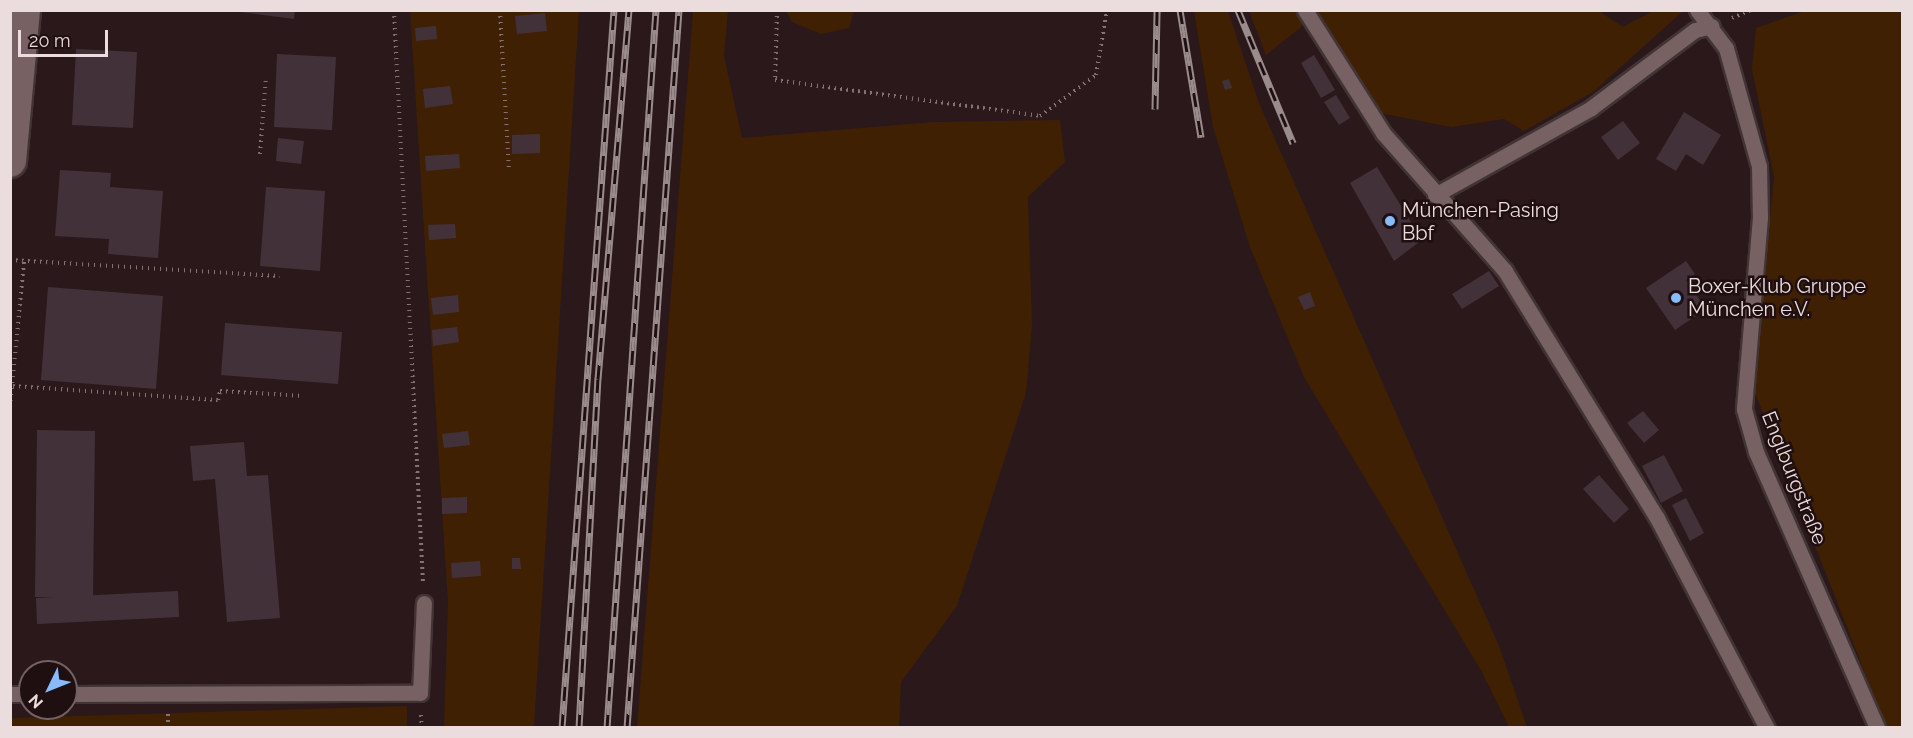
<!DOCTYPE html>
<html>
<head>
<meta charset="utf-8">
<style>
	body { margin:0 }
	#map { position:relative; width:1913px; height:738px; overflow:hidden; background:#2a181a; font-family:Raleway,sans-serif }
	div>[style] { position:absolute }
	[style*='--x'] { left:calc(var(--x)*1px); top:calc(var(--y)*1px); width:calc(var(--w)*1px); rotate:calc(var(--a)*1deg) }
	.green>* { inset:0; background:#402003 }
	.building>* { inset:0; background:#43313a }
	.path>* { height:4px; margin-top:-2px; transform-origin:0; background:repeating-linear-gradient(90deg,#847375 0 1.5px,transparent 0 6px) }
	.roads { filter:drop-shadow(2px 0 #423435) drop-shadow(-2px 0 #423435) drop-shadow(0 2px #423435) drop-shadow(0 -2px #423435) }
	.lane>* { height:15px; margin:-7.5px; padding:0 7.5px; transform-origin:7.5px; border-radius:7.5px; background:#776163 }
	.street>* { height:32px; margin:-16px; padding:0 16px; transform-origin:16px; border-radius:16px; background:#776163 }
	.rail>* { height:7px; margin-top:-3.5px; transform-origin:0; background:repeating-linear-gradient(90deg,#200f11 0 14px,#9a8b8c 0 28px); box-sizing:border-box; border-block:2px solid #9a8b8c }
	.dots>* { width:16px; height:16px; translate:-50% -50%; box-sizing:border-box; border:3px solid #200f11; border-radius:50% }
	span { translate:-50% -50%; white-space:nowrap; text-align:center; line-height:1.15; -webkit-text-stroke:5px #200f11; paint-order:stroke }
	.poi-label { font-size:20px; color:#ebddde }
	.left { translate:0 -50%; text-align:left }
	.street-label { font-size:20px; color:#ebddde }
	.frame { position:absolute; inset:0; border:12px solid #ebddde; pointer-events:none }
	.north { position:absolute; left:18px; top:660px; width:60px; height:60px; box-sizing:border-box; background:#200f11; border:2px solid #716163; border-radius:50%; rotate:227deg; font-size:16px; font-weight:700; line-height:24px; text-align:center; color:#ebddde }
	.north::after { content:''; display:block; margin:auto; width:21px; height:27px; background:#87bbfb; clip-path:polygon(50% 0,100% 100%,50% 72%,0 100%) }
	.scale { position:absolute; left:18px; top:30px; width:90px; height:27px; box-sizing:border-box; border:3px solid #ebddde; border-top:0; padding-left:8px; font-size:18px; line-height:21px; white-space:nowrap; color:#ebddde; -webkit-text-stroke:4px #200f11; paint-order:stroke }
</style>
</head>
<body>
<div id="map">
	<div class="green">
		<div style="clip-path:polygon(410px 11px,579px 11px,534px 727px,444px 727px,448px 603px)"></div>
		<div style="clip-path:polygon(693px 11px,728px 11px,724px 56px,742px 138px,933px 122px,1060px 120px,1065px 162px,1028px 197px,1032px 325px,1026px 393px,957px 606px,901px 682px,899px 727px,637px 727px)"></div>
		<div style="clip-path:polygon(786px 11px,854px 11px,849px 28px,821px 34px,792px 22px)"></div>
		<div style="clip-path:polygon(1194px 11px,1228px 11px,1259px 103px,1499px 646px,1527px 727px,1509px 727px,1482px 672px,1304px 377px,1250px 247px,1213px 127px)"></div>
		<div style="clip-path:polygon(1249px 11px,1297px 11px,1305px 24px,1266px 55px)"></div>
		<div style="clip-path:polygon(1318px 11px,1599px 11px,1623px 27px,1653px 11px,1683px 11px,1593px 92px,1524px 131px,1504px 119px,1451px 127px,1380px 113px)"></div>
		<div style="clip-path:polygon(1805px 11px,1902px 11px,1902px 727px,1886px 727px,1754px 390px,1774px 177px,1752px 69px,1756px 28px)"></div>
		<div style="clip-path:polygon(407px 706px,407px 728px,12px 728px,12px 718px)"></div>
	</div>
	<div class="building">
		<div style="clip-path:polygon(225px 10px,295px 10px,294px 19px)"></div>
		<div style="clip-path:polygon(545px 13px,547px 31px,517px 34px,515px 16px)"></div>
		<div style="clip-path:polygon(436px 26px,437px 39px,416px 41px,415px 28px)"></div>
		<div style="clip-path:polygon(76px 49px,137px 52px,133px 128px,72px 125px)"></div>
		<div style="clip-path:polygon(277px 54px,336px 57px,332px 130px,274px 127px)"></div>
		<div style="clip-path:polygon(1314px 55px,1335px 90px,1321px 98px,1301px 63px)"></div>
		<div style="clip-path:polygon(1229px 79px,1232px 88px,1225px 90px,1222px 81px)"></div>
		<div style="clip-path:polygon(450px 86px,453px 104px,425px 108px,423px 89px)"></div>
		<div style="clip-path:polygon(1336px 95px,1350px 118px,1339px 125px,1324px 102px)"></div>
		<div style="clip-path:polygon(1684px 112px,1721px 135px,1703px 165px,1686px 154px,1676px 171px,1656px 159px)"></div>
		<div style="clip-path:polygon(1623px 121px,1640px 143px,1618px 160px,1601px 137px)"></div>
		<div style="clip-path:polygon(540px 134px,540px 153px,512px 154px,512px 135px)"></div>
		<div style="clip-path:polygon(278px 138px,304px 141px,301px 164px,276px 161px)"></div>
		<div style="clip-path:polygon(459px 154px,460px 168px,426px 171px,425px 156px)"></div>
		<div style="clip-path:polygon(1377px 167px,1422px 240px,1394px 261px,1350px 183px)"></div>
		<div style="clip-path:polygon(60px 170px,111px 173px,110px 187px,163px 191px,158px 258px,108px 254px,109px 239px,55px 236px)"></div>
		<div style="clip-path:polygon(266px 187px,325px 191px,320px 271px,260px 266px)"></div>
		<div style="clip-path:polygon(455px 224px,456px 238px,429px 240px,428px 225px)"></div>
		<div style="clip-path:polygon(1686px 261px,1695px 274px,1686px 280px,1706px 309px,1675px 330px,1646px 288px)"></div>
		<div style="clip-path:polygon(1489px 271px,1499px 286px,1462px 309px,1452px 294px)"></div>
		<div style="clip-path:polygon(48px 287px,163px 296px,156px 389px,41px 380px)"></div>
		<div style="clip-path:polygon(1310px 292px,1315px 306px,1304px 310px,1298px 297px)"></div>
		<div style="clip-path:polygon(458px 295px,459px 312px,433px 315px,431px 298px)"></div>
		<div style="clip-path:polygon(225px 323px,342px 332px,338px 384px,221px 375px)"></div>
		<div style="clip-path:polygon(457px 327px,459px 342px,433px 346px,432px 330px)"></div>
		<div style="clip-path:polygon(1643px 411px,1659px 430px,1644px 443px,1627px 423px)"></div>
		<div style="clip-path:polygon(37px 430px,95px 431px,93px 598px,35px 597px)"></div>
		<div style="clip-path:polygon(468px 431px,470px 445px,444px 448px,442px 434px)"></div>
		<div style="clip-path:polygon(244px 442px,247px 476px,268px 475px,280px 618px,227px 622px,215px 479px,193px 481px,190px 446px)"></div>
		<div style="clip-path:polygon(1664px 455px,1683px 491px,1661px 503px,1642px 466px)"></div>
		<div style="clip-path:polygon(1599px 475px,1629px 509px,1614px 523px,1583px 489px)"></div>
		<div style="clip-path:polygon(467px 497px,467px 513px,442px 514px,442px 498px)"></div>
		<div style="clip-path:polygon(1686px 498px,1704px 533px,1690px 541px,1672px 505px)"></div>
		<div style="clip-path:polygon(512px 558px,520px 558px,521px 569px,512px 569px)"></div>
		<div style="clip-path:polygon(480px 561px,481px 576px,452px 578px,451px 563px)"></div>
		<div style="clip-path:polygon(178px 591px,179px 617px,37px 624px,36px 598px)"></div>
	</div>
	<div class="path">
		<div style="--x:394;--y:10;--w:573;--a:87.1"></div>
		<div style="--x:500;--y:10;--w:161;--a:86.8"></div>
		<div style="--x:777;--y:10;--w:70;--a:91.6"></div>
		<div style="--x:775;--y:80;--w:267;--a:7.7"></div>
		<div style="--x:1040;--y:116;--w:69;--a:-36.2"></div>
		<div style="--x:1096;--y:75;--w:66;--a:-80.4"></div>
		<div style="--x:1732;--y:18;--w:21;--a:-23"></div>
		<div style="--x:260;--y:154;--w:78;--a:-85.6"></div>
		<div style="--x:10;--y:260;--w:270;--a:3.4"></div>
		<div style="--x:13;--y:386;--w:205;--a:3.9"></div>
		<div style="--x:218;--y:400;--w:9;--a:-77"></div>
		<div style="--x:220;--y:391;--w:83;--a:3.4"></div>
		<div style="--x:10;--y:407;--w:147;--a:-84.5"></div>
		<div style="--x:168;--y:714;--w:14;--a:90"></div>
		<div style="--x:421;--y:715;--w:13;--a:86"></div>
	</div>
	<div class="roads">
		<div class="lane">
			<div style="--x:1305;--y:10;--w:146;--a:57.6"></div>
			<div style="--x:1383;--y:133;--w:184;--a:48.5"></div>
			<div style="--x:1505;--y:271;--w:290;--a:58.4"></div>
			<div style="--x:1657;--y:518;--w:237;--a:62.4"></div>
			<div style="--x:1697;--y:10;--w:48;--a:52.7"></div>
			<div style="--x:1726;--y:48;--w:123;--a:74.4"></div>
			<div style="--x:1759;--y:166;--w:51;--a:88.9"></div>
			<div style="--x:1760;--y:217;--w:193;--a:94.8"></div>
			<div style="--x:1744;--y:409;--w:45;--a:74.4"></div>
			<div style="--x:1756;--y:452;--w:301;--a:66.3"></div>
			<div style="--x:1435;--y:195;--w:179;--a:-29.1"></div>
			<div style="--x:1591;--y:108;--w:130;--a:-36.9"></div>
			<div style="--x:1695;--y:30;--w:17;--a:-13"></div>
			<div style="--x:10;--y:694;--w:20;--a:0"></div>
			<div style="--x:66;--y:694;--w:354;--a:-0.2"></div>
			<div style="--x:420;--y:693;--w:90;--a:-87.5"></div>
		</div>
		<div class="street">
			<div style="--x:10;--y:161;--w:152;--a:-84.7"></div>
		</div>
	</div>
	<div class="rail">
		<div style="--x:1180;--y:10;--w:129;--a:80.6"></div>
		<div style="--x:1238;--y:10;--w:144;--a:67.5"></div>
		<div style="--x:1155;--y:109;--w:99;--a:-88.8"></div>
		<div style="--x:562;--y:728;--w:720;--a:-85.86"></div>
		<div style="--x:579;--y:728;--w:350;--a:-86.9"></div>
		<div style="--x:598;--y:379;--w:370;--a:-85.2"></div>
		<div style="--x:607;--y:728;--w:720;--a:-86.1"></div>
		<div style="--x:627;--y:728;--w:720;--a:-85.86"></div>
	</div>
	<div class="dots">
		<div style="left:1390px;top:221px;background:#87bbfb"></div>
		<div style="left:1676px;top:298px;background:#87bbfb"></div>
	</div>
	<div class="poi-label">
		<span class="left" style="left:1402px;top:222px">München-Pasing<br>Bbf</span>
		<span class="left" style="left:1688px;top:298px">Boxer-Klub Gruppe<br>München e.V.</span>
	</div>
	<div class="street-label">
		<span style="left:1794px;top:478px;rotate:68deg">Englburgstraße</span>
	</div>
	<div class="frame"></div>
	<div class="north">N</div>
	<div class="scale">20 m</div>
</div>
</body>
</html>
